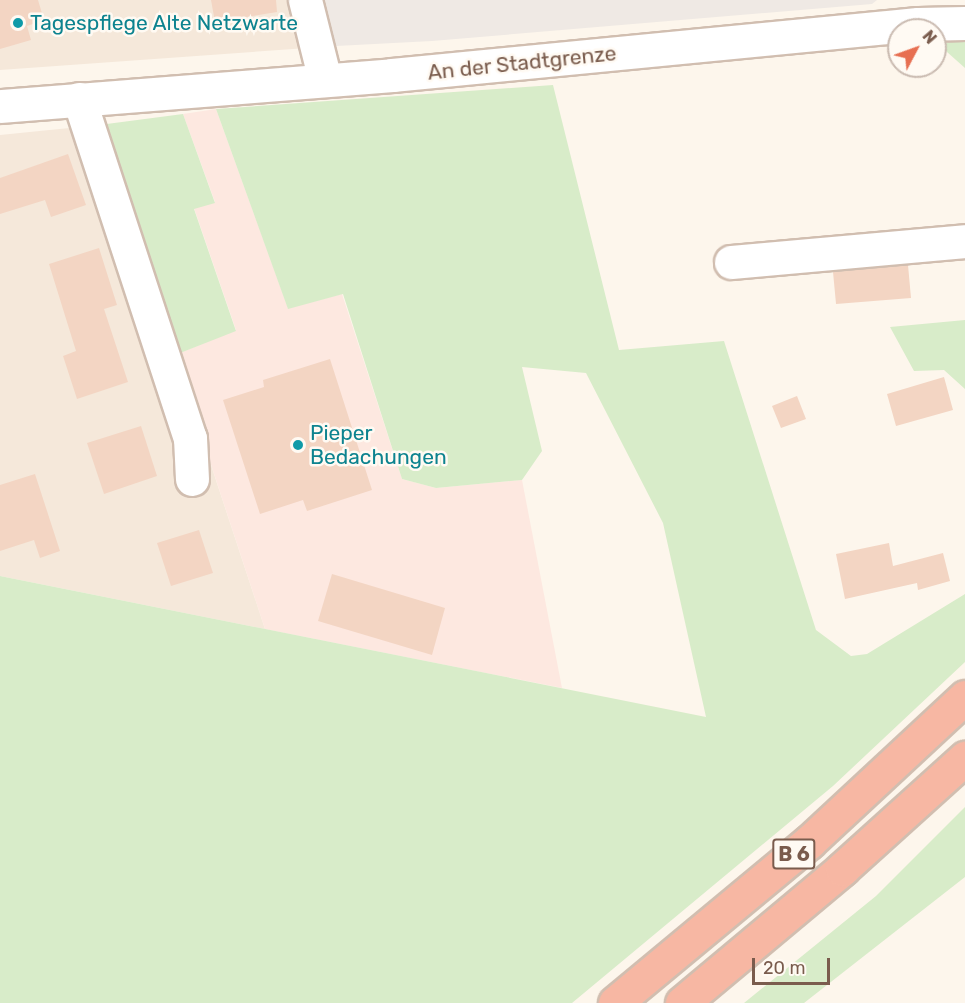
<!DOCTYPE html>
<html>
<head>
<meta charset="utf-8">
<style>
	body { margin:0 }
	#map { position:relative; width:965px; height:1003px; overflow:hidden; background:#fdf6ec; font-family:Rubik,sans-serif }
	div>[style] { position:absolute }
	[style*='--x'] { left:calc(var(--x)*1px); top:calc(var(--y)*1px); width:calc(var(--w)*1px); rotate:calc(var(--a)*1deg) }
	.residential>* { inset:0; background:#f5e8da }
	.commercial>* { inset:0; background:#fde8e0 }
	.industrial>* { inset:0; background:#efe9e4 }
	.green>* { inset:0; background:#d8ecc9 }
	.building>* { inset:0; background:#f3d5c3 }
	.roads { filter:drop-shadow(2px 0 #d1beb0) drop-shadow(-2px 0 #d1beb0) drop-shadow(0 2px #d1beb0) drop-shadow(0 -2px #d1beb0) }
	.minor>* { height:33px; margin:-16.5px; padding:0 16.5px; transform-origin:16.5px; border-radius:16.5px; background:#fff }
	.highway>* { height:33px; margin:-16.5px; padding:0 16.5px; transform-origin:16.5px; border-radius:16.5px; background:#f7b7a3 }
	.dots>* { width:16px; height:16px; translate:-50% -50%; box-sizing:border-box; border:3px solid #fffaf3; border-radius:50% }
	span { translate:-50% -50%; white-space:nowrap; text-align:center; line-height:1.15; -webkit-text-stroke:5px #fffaf3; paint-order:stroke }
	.shield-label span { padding:2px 4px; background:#fffaf3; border:2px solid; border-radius:4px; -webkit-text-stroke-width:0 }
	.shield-label { font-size:20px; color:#7a5c4d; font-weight:700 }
	.culture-label { font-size:21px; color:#0d838f }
	.left { translate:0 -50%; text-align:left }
	.street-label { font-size:21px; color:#7a5c4d }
	.north { position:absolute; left:887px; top:18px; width:60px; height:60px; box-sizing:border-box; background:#fffaf3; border:2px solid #cabbb1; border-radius:50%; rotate:49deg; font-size:16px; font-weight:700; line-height:24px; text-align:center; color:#7a5c4d }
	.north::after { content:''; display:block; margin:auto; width:21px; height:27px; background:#e76f51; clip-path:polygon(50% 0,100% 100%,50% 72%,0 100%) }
	.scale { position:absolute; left:752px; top:958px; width:78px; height:27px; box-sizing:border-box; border:3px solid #7a5c4d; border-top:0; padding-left:8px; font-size:18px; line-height:21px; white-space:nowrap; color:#7a5c4d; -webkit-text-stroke:4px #fffaf3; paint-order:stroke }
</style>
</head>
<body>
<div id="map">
	<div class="residential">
		<div style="clip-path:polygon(0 0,325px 0,336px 46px,0 70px)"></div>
		<div style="clip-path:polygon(99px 125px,265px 629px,0 576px,0 135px)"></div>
	</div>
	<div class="commercial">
		<div style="clip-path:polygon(216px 109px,288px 308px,342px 294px,402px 479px,436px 488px,522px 480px,562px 688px,265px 629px,175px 355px,236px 330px,194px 208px,215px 202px,183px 114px)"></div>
	</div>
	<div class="industrial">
		<div style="clip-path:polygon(325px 0,877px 0,872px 4px,432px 41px,336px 46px)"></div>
	</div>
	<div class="green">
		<div style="clip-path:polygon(965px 40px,965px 68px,938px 44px)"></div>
		<div style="clip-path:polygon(553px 85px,619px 350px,724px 341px,816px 630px,851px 656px,867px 654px,965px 594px,965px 662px,833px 786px,572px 1003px,0 1003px,0 576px,706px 717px,663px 523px,586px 373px,522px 367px,542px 451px,522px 480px,436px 488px,402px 479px,343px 294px,288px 309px,216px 109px)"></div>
		<div style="clip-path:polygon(183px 114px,215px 203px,194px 209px,236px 331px,175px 355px,99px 125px)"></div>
		<div style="clip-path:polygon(965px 320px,965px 389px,944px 370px,914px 371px,890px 327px)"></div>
		<div style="clip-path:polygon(965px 807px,965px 877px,804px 1003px,744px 1003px,876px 896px)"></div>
	</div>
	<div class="building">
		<div style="clip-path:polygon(0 0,38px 0,44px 20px,27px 26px,31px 40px,0 49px)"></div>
		<div style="clip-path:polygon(211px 0,276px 0,277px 12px,215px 22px)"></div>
		<div style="clip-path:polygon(68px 154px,86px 205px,51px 217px,45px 200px,0 214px,0 178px)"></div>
		<div style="clip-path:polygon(99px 248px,117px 305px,104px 309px,128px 382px,77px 399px,63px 356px,76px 351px,49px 264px)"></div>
		<div style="clip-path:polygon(908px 265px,911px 298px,836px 304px,833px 272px)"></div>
		<div style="clip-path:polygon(330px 359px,372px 490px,307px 511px,303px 500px,260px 514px,223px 400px,264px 387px,263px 380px)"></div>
		<div style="clip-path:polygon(944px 377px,953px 410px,896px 426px,887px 394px)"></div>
		<div style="clip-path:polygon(797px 396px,806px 419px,781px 428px,772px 406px)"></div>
		<div style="clip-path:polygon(141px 426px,157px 476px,104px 494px,87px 443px)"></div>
		<div style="clip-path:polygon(35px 474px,60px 551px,40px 558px,34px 540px,0 551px,0 485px)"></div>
		<div style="clip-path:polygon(199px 530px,213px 573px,171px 586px,157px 543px)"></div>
		<div style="clip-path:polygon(889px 543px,893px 566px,943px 553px,950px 581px,918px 590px,917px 583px,845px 599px,836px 554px)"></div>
		<div style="clip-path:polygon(332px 574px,445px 608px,432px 655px,318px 621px)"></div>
	</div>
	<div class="roads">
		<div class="minor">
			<div style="--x:305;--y:0;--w:82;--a:76"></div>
			<div style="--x:79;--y:99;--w:357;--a:71.9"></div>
			<div style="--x:190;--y:438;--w:41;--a:87.2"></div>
			<div style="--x:0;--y:106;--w:393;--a:-4.5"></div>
			<div style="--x:392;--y:75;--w:528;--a:-5.54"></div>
			<div style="--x:918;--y:24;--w:47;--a:-1.2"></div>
			<div style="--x:731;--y:262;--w:235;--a:-5.1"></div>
		</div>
		<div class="highway">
			<div style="--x:615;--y:1003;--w:252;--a:-39.7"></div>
			<div style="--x:809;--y:842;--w:213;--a:-42.9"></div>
			<div style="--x:682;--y:1003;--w:209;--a:-39.9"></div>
			<div style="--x:842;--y:869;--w:166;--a:-42.1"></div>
		</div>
	</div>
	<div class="dots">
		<div style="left:18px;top:23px;background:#0f9aa8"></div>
		<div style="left:298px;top:445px;background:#0f9aa8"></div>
	</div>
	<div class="shield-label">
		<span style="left:794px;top:854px">B 6</span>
	</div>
	<div class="culture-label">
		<span class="left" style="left:30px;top:23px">Tagespflege Alte Netzwarte</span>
		<span class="left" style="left:310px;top:445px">Pieper<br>Bedachungen</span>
	</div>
	<div class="street-label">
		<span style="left:522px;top:63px;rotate:-6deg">An der Stadtgrenze</span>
	</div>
	<div class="north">N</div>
	<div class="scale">20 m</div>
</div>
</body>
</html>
